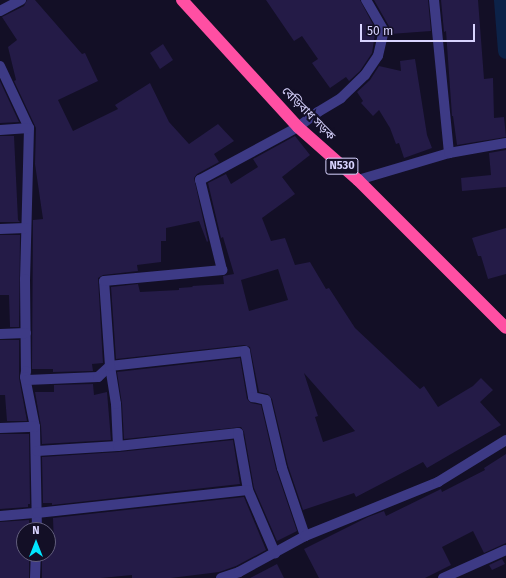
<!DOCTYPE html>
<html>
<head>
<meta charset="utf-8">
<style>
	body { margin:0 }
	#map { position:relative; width:506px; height:578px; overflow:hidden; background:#130f26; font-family:"Fira Sans","Noto Sans Bengali",sans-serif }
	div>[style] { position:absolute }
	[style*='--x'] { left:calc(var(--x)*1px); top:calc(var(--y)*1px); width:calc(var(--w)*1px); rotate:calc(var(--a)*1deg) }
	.canal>* { height:16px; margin:-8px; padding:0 8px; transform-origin:8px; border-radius:8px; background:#0c2248 }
	.building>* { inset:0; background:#241b47 }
	.minor>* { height:10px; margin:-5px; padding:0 5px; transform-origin:5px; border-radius:5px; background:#3d3a85 }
	.highway>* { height:12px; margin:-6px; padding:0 6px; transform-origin:6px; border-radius:6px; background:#ff4fa3 }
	span { translate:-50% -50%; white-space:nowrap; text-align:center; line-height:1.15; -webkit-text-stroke:4px #130f26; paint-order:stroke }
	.shield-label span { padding:1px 3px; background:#130f26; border:1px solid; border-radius:3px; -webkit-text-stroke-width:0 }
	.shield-label { font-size:11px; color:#d9d4ff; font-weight:700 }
	.street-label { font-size:12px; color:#d9d4ff }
	.north { position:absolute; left:16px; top:522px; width:40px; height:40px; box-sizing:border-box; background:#130f26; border:1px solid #625e7d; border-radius:50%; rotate:0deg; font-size:11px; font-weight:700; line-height:16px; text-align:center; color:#d9d4ff }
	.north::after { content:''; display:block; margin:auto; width:14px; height:18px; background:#00e5ff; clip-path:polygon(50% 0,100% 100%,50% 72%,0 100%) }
	.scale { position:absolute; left:360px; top:24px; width:115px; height:18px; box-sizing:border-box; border:2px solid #d9d4ff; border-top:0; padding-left:5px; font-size:12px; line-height:14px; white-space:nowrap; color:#d9d4ff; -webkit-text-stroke:3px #130f26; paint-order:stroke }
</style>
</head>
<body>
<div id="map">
	<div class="canal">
		<div style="--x:502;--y:0;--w:51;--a:85.5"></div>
	</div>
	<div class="building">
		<div style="clip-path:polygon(27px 0,35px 0,82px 54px,85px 53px,98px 81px,58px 100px,73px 131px,118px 109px,115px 105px,150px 83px,169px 122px,189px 144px,218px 124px,234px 141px,214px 154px,219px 162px,197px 174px,194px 178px,208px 241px,207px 242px,199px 221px,166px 228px,166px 241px,161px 241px,161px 262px,137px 265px,138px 271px,103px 275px,98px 278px,103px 363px,92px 364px,93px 371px,53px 372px,53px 369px,32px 369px,33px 220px,43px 219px,35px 164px,36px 128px,14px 81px,16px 80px,8px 47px,17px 40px,2px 17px,24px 6px)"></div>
		<div style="clip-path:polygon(266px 0,360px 0,377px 32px,375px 34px,372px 53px,360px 71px,349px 81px,346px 77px,330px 88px,312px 63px,318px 59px,302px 36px,294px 41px)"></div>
		<div style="clip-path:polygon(374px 0,428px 0,431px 31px,390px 34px,390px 28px)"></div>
		<div style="clip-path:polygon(441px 0,478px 0,484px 79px,493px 78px,494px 118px,504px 117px,506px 137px,457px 145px,453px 116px,452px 116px,446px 31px,444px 32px)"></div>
		<div style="clip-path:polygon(163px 44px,173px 60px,160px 69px,150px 53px)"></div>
		<div style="clip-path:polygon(415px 59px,427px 135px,432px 148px,404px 158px,399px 143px,396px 144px,390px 128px,379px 110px,373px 116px,361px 103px,363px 101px,357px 92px,370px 80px,379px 66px,401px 71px,400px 61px)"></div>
		<div style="clip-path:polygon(0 81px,19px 122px,0 123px)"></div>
		<div style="clip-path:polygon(0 136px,14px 136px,18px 220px,20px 222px,0 222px)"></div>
		<div style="clip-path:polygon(evenodd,295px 136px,310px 155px,282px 177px,295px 194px,262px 218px,271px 241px,285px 238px,295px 265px,310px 262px,326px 289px,329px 288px,355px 328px,420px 389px,424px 386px,438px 407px,473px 386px,481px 378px,493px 390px,480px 402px,501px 425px,427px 468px,423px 462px,356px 497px,354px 493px,303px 510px,288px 466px,272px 399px,268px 394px,259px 392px,250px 347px,244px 345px,116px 359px,111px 287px,138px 284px,140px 292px,179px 290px,179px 288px,193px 287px,192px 286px,224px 284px,223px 276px,234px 274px,223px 237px,221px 238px,208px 183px,226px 174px,231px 184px,258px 167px,253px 159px,295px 136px,278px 269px,288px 300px,249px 311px,241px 280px,278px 269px,295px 136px,304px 373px,355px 431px,323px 442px,315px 417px,318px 416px,304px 373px)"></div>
		<div style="clip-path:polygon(506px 150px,506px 187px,462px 191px,461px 178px,491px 175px,489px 153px)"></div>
		<div style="clip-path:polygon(506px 228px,506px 274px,488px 279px,481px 256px,478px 256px,472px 238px)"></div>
		<div style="clip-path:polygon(0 235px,20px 235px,19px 327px,10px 327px,9px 295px,0 295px)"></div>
		<div style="clip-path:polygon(0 340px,19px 340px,19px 378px,27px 421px,7px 421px,5px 395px,0 395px)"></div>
		<div style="clip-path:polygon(240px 358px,247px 399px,251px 403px,261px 405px,276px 469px,297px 531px,277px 541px,254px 488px,244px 432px,241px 427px,124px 439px,122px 404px,117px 372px)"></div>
		<div style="clip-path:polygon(93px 384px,94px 395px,107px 392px,111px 440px,42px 444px,41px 426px,35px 392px,54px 392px,54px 385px)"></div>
		<div style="clip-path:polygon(0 434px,29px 434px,30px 504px,28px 504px,28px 507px,0 509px)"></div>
		<div style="clip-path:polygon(233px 440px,240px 484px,52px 505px,52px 503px,43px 503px,42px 457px,119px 452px)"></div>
		<div style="clip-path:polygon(506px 454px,506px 543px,484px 553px,473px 531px,442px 547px,451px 565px,425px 578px,319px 578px,304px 549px,368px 517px,384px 511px,386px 516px,441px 489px,442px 492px,485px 470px,484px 468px)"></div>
		<div style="clip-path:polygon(244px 497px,266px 550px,236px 566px,219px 572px,171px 578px,132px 578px,132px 575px,101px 578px,42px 578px,42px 554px,49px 554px,49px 546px,54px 546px,53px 518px)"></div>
		<div style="clip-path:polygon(29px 520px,29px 530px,24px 530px,24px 554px,29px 554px,29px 578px,0 578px,0 522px)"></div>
		<div style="clip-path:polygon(502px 559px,505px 564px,492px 570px,489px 565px)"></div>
		<div style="clip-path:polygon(277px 564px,284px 578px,250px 578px)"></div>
	</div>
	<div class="minor">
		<div style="--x:434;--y:0;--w:154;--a:84.4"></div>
		<div style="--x:0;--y:11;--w:24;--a:-28"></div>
		<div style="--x:0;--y:66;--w:68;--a:64.9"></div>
		<div style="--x:29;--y:128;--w:151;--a:91.5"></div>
		<div style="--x:25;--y:279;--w:92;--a:89.4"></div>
		<div style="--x:26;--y:371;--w:6;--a:99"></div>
		<div style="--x:25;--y:377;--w:51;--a:78.7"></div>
		<div style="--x:35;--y:427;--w:103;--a:88.9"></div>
		<div style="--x:0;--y:130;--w:29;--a:-4"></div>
		<div style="--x:358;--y:180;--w:95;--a:-16.5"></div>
		<div style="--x:449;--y:153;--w:58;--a:-10"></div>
		<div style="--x:0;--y:229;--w:26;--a:-2"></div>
		<div style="--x:0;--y:334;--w:26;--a:-2"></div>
		<div style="--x:27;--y:380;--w:71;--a:-2.4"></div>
		<div style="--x:98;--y:377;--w:16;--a:-43"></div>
		<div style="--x:110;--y:366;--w:136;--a:-6.3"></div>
		<div style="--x:245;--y:351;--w:47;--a:80.1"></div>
		<div style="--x:253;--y:397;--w:13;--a:13"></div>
		<div style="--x:266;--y:400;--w:70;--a:76.8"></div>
		<div style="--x:282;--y:468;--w:72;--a:71.3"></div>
		<div style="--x:0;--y:428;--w:35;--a:-2"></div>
		<div style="--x:118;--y:446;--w:42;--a:-92.7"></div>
		<div style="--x:116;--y:404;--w:38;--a:-99"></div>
		<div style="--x:110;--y:366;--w:85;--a:-94"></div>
		<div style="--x:104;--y:281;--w:119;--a:-5.3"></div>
		<div style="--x:222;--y:270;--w:93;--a:-103.7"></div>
		<div style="--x:200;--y:180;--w:111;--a:-28.4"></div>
		<div style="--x:298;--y:127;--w:25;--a:-37"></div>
		<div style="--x:318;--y:112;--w:27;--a:-31"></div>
		<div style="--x:341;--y:98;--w:33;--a:-44"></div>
		<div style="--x:365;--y:75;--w:23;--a:-56"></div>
		<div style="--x:378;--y:56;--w:26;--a:-77"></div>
		<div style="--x:384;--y:31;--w:36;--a:-120"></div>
		<div style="--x:37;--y:451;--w:81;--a:-3.5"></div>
		<div style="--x:118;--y:446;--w:121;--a:-6.2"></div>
		<div style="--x:238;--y:433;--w:58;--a:80"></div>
		<div style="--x:248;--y:490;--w:69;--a:66.8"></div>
		<div style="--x:0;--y:516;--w:37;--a:-5"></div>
		<div style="--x:37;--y:513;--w:212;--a:-6.2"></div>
		<div style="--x:35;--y:578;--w:24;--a:-88"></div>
		<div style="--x:221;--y:578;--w:19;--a:-18"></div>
		<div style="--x:239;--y:572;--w:75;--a:-28.6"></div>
		<div style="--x:305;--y:536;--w:144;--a:-22.1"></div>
		<div style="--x:438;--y:482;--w:80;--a:-31.7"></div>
		<div style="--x:443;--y:578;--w:69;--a:-24"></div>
	</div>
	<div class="highway">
		<div style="--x:182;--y:0;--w:172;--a:47.6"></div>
		<div style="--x:298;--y:127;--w:80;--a:41.5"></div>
		<div style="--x:358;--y:180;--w:209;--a:45"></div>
	</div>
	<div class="shield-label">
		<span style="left:342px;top:166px">N530</span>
	</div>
	<div class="street-label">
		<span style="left:308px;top:114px;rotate:45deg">বেড়িবাধ সড়ক</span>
	</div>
	<div class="north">N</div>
	<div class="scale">50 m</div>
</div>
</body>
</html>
